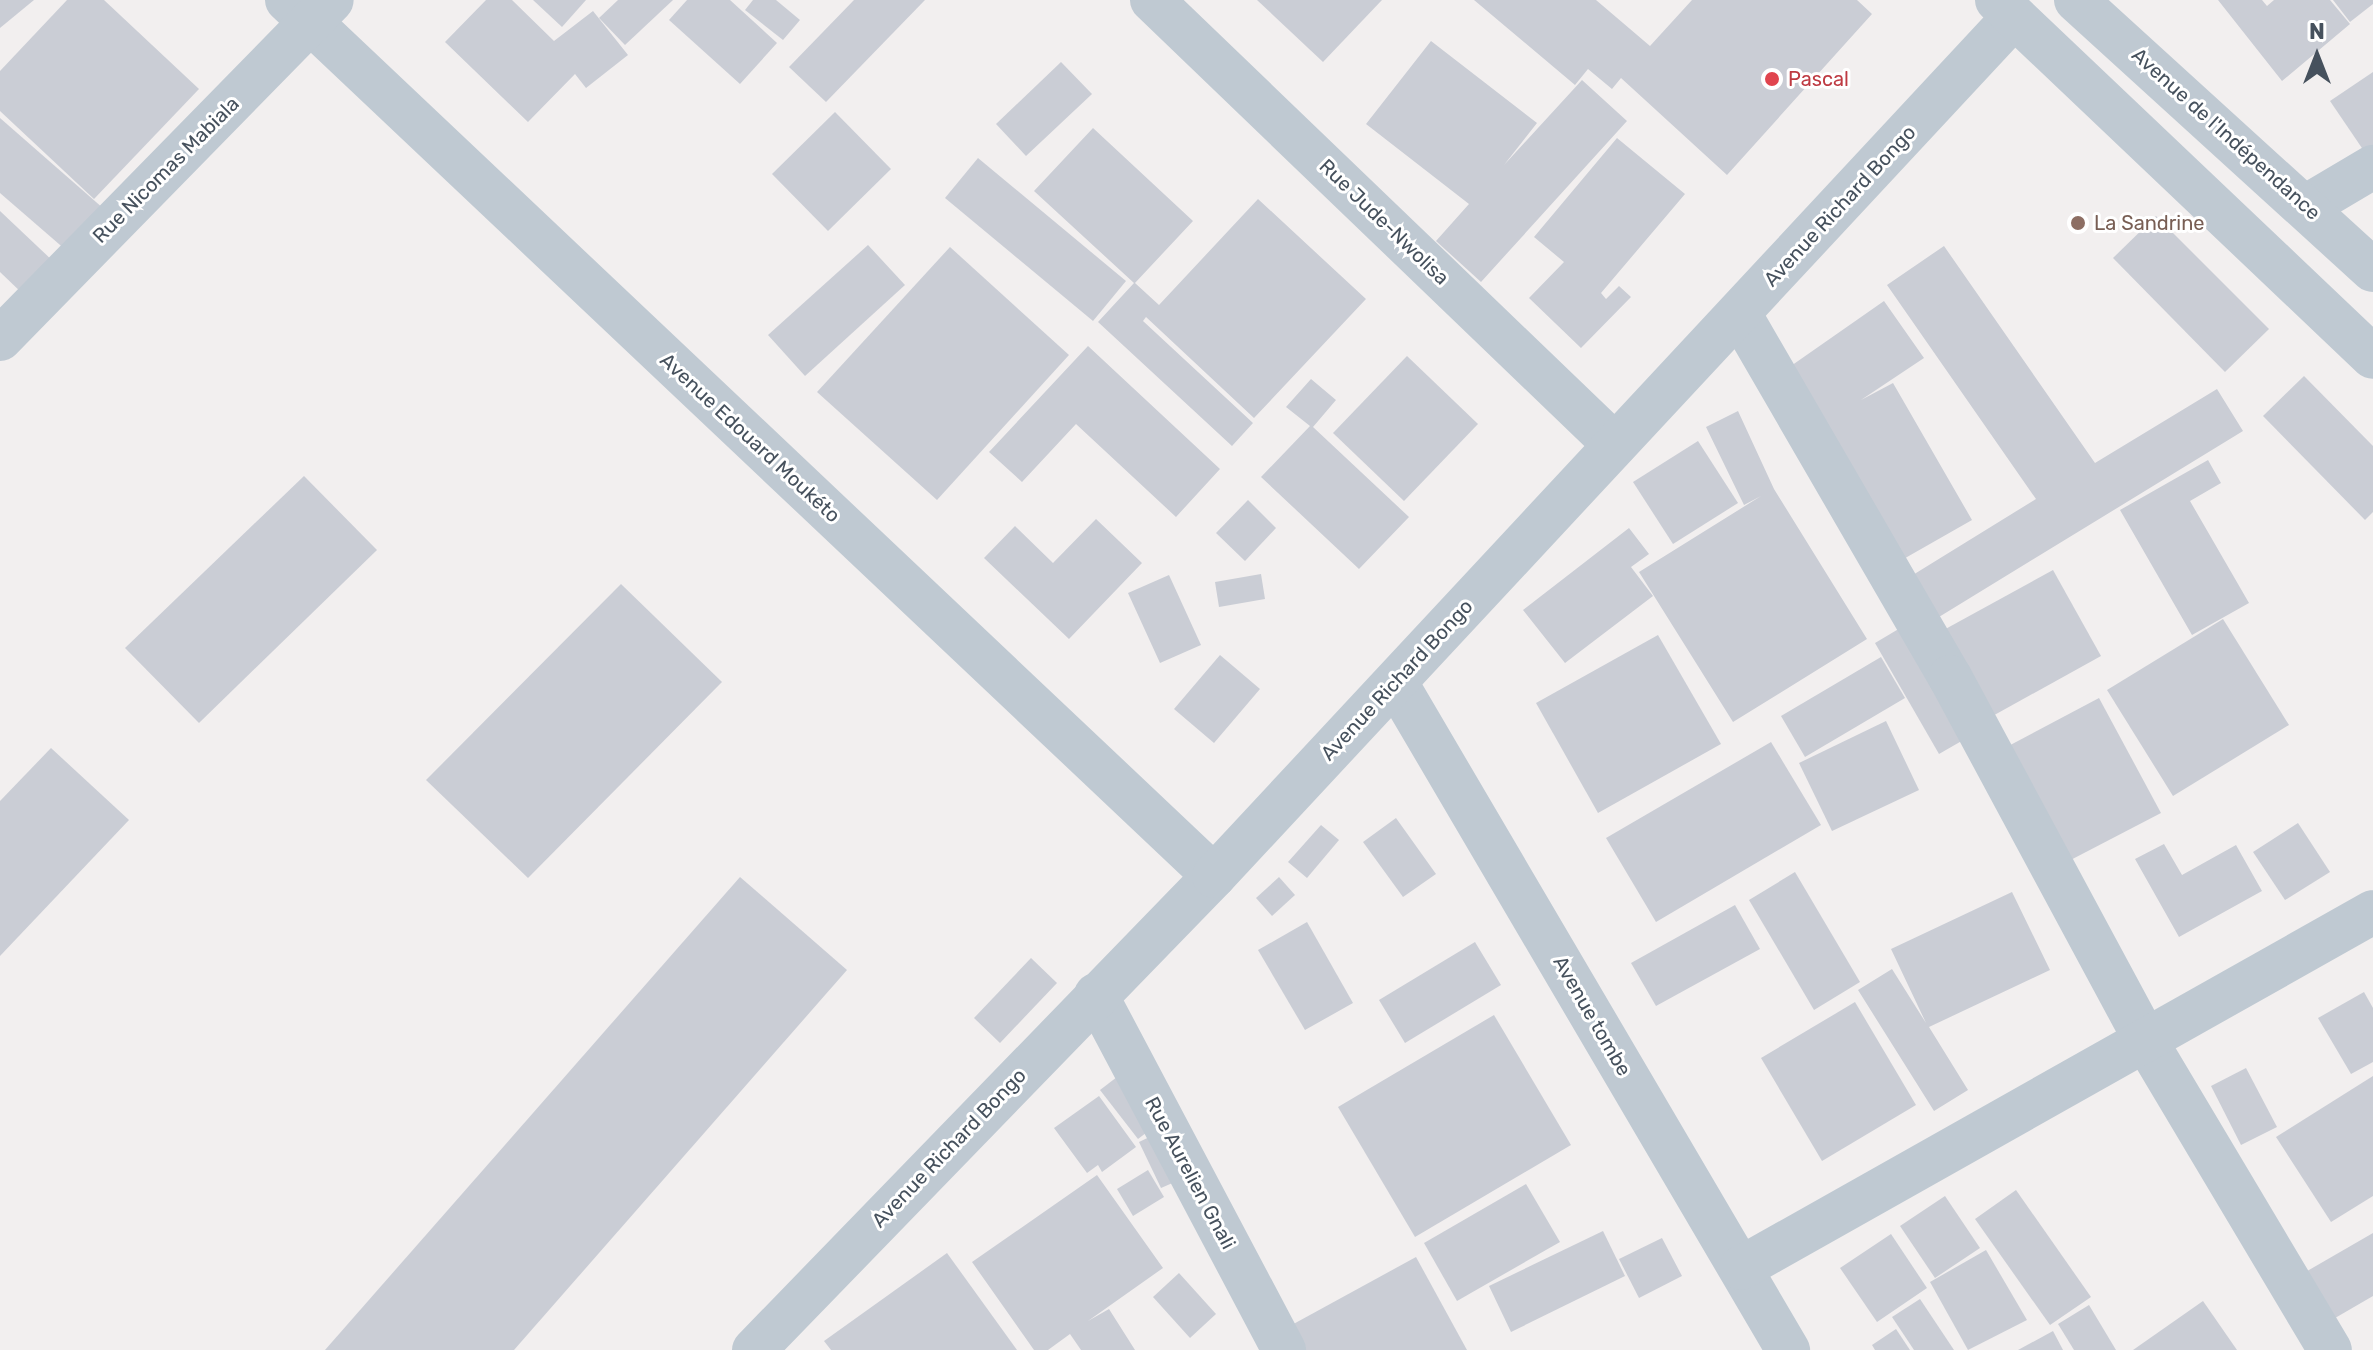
<!DOCTYPE html>
<html>
<head>
<meta charset="utf-8">
<style>
	body { margin:0 }
	#map { position:relative; width:2373px; height:1350px; overflow:hidden; background:#f2efef; font-family:Rubik,sans-serif }
	div>[style] { position:absolute }
	[style*='--x'] { left:calc(var(--x)*1px); top:calc(var(--y)*1px); width:calc(var(--w)*1px); rotate:calc(var(--a)*1deg) }
	.building>* { inset:0; background:#cacdd5 }
	.minor>* { height:44px; margin:-22px; padding:0 22px; transform-origin:22px; border-radius:22px; background:#bfc9d2 }
	.tertiary>* { height:44px; margin:-22px; padding:0 22px; transform-origin:22px; border-radius:22px; background:#bfc9d2 }
	.dots>* { width:22px; height:22px; translate:-50% -50%; box-sizing:border-box; border:4px solid #fff; border-radius:50% }
	span { translate:-50% -50%; white-space:nowrap; text-align:center; line-height:1.15; -webkit-text-stroke:6px #fff; paint-order:stroke }
	.health-label { font-size:20px; color:#be3a42 }
	.left { translate:0 -50%; text-align:left }
	.street-label { font-size:20px; color:#46515d }
	.education-label { font-size:20px; color:#785e54 }
	.north { position:absolute; left:2277px; top:16px; width:80px; height:80px; -webkit-text-stroke:6px #fff; paint-order:stroke; rotate:0deg; font-size:22px; font-weight:700; line-height:32px; text-align:center; color:#46515d }
	.north::after { content:''; display:block; margin:auto; width:28px; height:36px; background:#46515d; clip-path:polygon(50% 0,100% 100%,50% 72%,0 100%) }
</style>
</head>
<body>
<div id="map">
	<div class="building">
		<div style="clip-path:polygon(0 0,34px 0,0 28px)"></div>
		<div style="clip-path:polygon(67px 0,104px 0,199px 89px,94px 199px,0 111px,0 71px)"></div>
		<div style="clip-path:polygon(486px 0,512px 0,554px 41px,593px 11px,628px 55px,586px 88px,575px 74px,528px 122px,445px 42px)"></div>
		<div style="clip-path:polygon(533px 0,586px 0,562px 27px)"></div>
		<div style="clip-path:polygon(618px 0,673px 0,625px 45px,599px 18px)"></div>
		<div style="clip-path:polygon(687px 0,730px 0,777px 43px,740px 84px,669px 20px)"></div>
		<div style="clip-path:polygon(753px 0,776px 0,800px 20px,783px 40px,745px 10px)"></div>
		<div style="clip-path:polygon(854px 0,925px 0,826px 102px,789px 67px)"></div>
		<div style="clip-path:polygon(1257px 0,1382px 0,1323px 62px)"></div>
		<div style="clip-path:polygon(1474px 0,1596px 0,1650px 46px,1692px 0,1857px 0,1872px 14px,1727px 175px,1621px 78px,1612px 89px,1588px 69px,1575px 85px)"></div>
		<div style="clip-path:polygon(2218px 0,2262px 0,2267px 6px,2274px 0,2330px 0,2350px 24px,2282px 81px)"></div>
		<div style="clip-path:polygon(2333px 0,2373px 0,2373px 4px,2350px 22px)"></div>
		<div style="clip-path:polygon(1431px 41px,1537px 123px,1504px 165px,1582px 80px,1627px 121px,1481px 282px,1436px 241px,1469px 204px,1366px 124px)"></div>
		<div style="clip-path:polygon(1061px 62px,1092px 94px,1026px 156px,996px 124px)"></div>
		<div style="clip-path:polygon(2373px 72px,2373px 149px,2366px 154px,2330px 101px)"></div>
		<div style="clip-path:polygon(835px 112px,891px 169px,828px 231px,772px 174px)"></div>
		<div style="clip-path:polygon(0 118px,104px 209px,67px 251px,0 193px)"></div>
		<div style="clip-path:polygon(1093px 128px,1193px 221px,1135px 283px,1159px 305px,1258px 199px,1366px 299px,1254px 418px,1146px 317px,1143px 321px,1253px 423px,1232px 446px,1098px 322px,1134px 283px,1034px 191px)"></div>
		<div style="clip-path:polygon(1617px 138px,1685px 194px,1601px 293px,1606px 299px,1619px 286px,1631px 297px,1581px 348px,1529px 298px,1564px 262px,1534px 237px)"></div>
		<div style="clip-path:polygon(978px 158px,1126px 281px,1093px 321px,945px 198px)"></div>
		<div style="clip-path:polygon(0 211px,55px 263px,24px 295px,0 272px)"></div>
		<div style="clip-path:polygon(2156px 216px,2269px 329px,2225px 372px,2113px 258px)"></div>
		<div style="clip-path:polygon(868px 245px,905px 285px,805px 376px,768px 335px)"></div>
		<div style="clip-path:polygon(1944px 246px,2095px 463px,2217px 389px,2243px 431px,1921px 628px,1895px 586px,2036px 499px,1887px 285px)"></div>
		<div style="clip-path:polygon(950px 247px,1069px 355px,937px 500px,817px 392px)"></div>
		<div style="clip-path:polygon(1884px 301px,1924px 358px,1861px 400px,1893px 383px,1972px 520px,1886px 569px,1778px 375px)"></div>
		<div style="clip-path:polygon(1088px 346px,1220px 469px,1176px 517px,1076px 424px,1022px 482px,989px 452px)"></div>
		<div style="clip-path:polygon(1407px 356px,1478px 424px,1404px 501px,1333px 433px)"></div>
		<div style="clip-path:polygon(2304px 376px,2373px 446px,2373px 512px,2365px 520px,2263px 416px)"></div>
		<div style="clip-path:polygon(1311px 379px,1336px 400px,1313px 427px,1409px 517px,1359px 569px,1261px 477px,1310px 426px,1286px 407px)"></div>
		<div style="clip-path:polygon(1738px 411px,1774px 489px,1867px 639px,1733px 722px,1639px 572px,1761px 496px,1744px 505px,1706px 427px)"></div>
		<div style="clip-path:polygon(1698px 441px,1738px 503px,1673px 544px,1633px 482px)"></div>
		<div style="clip-path:polygon(2208px 460px,2221px 483px,2190px 501px,2249px 603px,2192px 635px,2120px 510px)"></div>
		<div style="clip-path:polygon(304px 476px,377px 550px,199px 723px,125px 648px)"></div>
		<div style="clip-path:polygon(1248px 500px,1276px 528px,1245px 561px,1216px 533px)"></div>
		<div style="clip-path:polygon(1096px 519px,1142px 563px,1069px 639px,984px 558px,1015px 526px,1053px 563px)"></div>
		<div style="clip-path:polygon(1629px 528px,1649px 554px,1631px 567px,1653px 596px,1565px 663px,1523px 610px)"></div>
		<div style="clip-path:polygon(2053px 570px,2101px 656px,1989px 718px,1940px 632px)"></div>
		<div style="clip-path:polygon(1261px 574px,1265px 599px,1219px 607px,1215px 582px)"></div>
		<div style="clip-path:polygon(1169px 575px,1201px 645px,1160px 663px,1128px 593px)"></div>
		<div style="clip-path:polygon(621px 584px,722px 682px,528px 878px,426px 780px)"></div>
		<div style="clip-path:polygon(2223px 619px,2289px 725px,2173px 796px,2107px 690px)"></div>
		<div style="clip-path:polygon(1907px 624px,1972px 735px,1939px 754px,1875px 643px)"></div>
		<div style="clip-path:polygon(1658px 635px,1721px 744px,1598px 813px,1536px 703px)"></div>
		<div style="clip-path:polygon(1220px 655px,1260px 689px,1214px 743px,1174px 709px)"></div>
		<div style="clip-path:polygon(1881px 657px,1905px 698px,1805px 757px,1781px 716px)"></div>
		<div style="clip-path:polygon(2099px 698px,2161px 813px,2061px 865px,1999px 751px)"></div>
		<div style="clip-path:polygon(1886px 721px,1919px 790px,1832px 831px,1799px 763px)"></div>
		<div style="clip-path:polygon(1771px 742px,1821px 825px,1656px 922px,1606px 838px)"></div>
		<div style="clip-path:polygon(51px 748px,129px 820px,0 956px,0 801px)"></div>
		<div style="clip-path:polygon(1396px 818px,1436px 874px,1403px 897px,1363px 842px)"></div>
		<div style="clip-path:polygon(2298px 823px,2330px 872px,2285px 900px,2253px 852px)"></div>
		<div style="clip-path:polygon(1321px 825px,1339px 840px,1307px 878px,1288px 862px)"></div>
		<div style="clip-path:polygon(2164px 844px,2182px 875px,2236px 845px,2262px 891px,2179px 937px,2135px 859px)"></div>
		<div style="clip-path:polygon(1795px 872px,1860px 982px,1814px 1010px,1749px 900px)"></div>
		<div style="clip-path:polygon(740px 877px,847px 970px,514px 1350px,325px 1350px)"></div>
		<div style="clip-path:polygon(1279px 877px,1295px 895px,1272px 916px,1256px 898px)"></div>
		<div style="clip-path:polygon(2012px 892px,2050px 970px,1929px 1027px,1968px 1090px,1934px 1111px,1858px 990px,1892px 969px,1926px 1023px,1891px 949px)"></div>
		<div style="clip-path:polygon(1735px 905px,1760px 949px,1656px 1006px,1631px 963px)"></div>
		<div style="clip-path:polygon(1307px 922px,1353px 1003px,1305px 1030px,1258px 950px)"></div>
		<div style="clip-path:polygon(1475px 942px,1501px 985px,1405px 1043px,1379px 1000px)"></div>
		<div style="clip-path:polygon(1031px 958px,1057px 983px,1000px 1043px,974px 1018px)"></div>
		<div style="clip-path:polygon(2364px 992px,2373px 1008px,2373px 1062px,2351px 1074px,2318px 1018px)"></div>
		<div style="clip-path:polygon(1855px 1002px,1916px 1105px,1822px 1161px,1761px 1058px)"></div>
		<div style="clip-path:polygon(1494px 1015px,1571px 1145px,1415px 1237px,1338px 1107px)"></div>
		<div style="clip-path:polygon(2246px 1068px,2277px 1127px,2241px 1145px,2211px 1086px)"></div>
		<div style="clip-path:polygon(2373px 1076px,2373px 1196px,2331px 1222px,2276px 1137px)"></div>
		<div style="clip-path:polygon(1117px 1077px,1155px 1126px,1138px 1139px,1100px 1090px)"></div>
		<div style="clip-path:polygon(1099px 1096px,1136px 1147px,1102px 1172px,1098px 1165px,1087px 1173px,1054px 1128px)"></div>
		<div style="clip-path:polygon(1162px 1131px,1184px 1178px,1161px 1188px,1139px 1142px)"></div>
		<div style="clip-path:polygon(1148px 1170px,1164px 1197px,1133px 1216px,1117px 1189px)"></div>
		<div style="clip-path:polygon(1097px 1175px,1163px 1268px,1088px 1321px,1109px 1309px,1135px 1350px,1081px 1350px,1070px 1334px,1048px 1350px,1034px 1350px,972px 1262px)"></div>
		<div style="clip-path:polygon(1526px 1184px,1560px 1242px,1457px 1301px,1424px 1243px)"></div>
		<div style="clip-path:polygon(2016px 1190px,2091px 1297px,2050px 1325px,1975px 1219px)"></div>
		<div style="clip-path:polygon(1945px 1196px,1980px 1248px,1935px 1278px,1900px 1226px)"></div>
		<div style="clip-path:polygon(1603px 1231px,1625px 1276px,1511px 1332px,1489px 1286px)"></div>
		<div style="clip-path:polygon(2373px 1233px,2373px 1296px,2311px 1332px,2283px 1285px)"></div>
		<div style="clip-path:polygon(1891px 1234px,1927px 1288px,1877px 1322px,1840px 1268px)"></div>
		<div style="clip-path:polygon(1662px 1238px,1682px 1276px,1639px 1298px,1619px 1259px)"></div>
		<div style="clip-path:polygon(1986px 1250px,2027px 1320px,1968px 1350px,1930px 1282px)"></div>
		<div style="clip-path:polygon(947px 1253px,1017px 1350px,831px 1350px,824px 1341px)"></div>
		<div style="clip-path:polygon(1416px 1257px,1467px 1350px,1301px 1350px,1288px 1327px)"></div>
		<div style="clip-path:polygon(1179px 1273px,1216px 1314px,1190px 1338px,1153px 1297px)"></div>
		<div style="clip-path:polygon(1920px 1299px,1954px 1350px,1914px 1350px,1892px 1317px)"></div>
		<div style="clip-path:polygon(2203px 1301px,2237px 1350px,2133px 1350px)"></div>
		<div style="clip-path:polygon(2089px 1305px,2116px 1350px,2074px 1350px,2058px 1324px)"></div>
		<div style="clip-path:polygon(1896px 1329px,1910px 1350px,1875px 1350px,1872px 1345px)"></div>
		<div style="clip-path:polygon(2053px 1331px,2063px 1350px,2018px 1350px)"></div>
	</div>
	<div class="minor">
		<div style="--x:287;--y:0;--w:1275;--a:43.38"></div>
		<div style="--x:1152;--y:0;--w:642;--a:43.86"></div>
		<div style="--x:2307;--y:206;--w:77;--a:-30.6"></div>
		<div style="--x:1740;--y:315;--w:419;--a:59.9"></div>
		<div style="--x:1950;--y:677;--w:416;--a:61.7"></div>
		<div style="--x:2147;--y:1043;--w:357;--a:59.2"></div>
		<div style="--x:0;--y:339;--w:474;--a:-45.6"></div>
		<div style="--x:1396;--y:683;--w:774;--a:59.56"></div>
		<div style="--x:1096;--y:995;--w:402;--a:62.1"></div>
		<div style="--x:1741;--y:1268;--w:725;--a:-29.39"></div>
		<div style="--x:754;--y:1350;--w:661;--a:-45.86"></div>
		<div style="--x:1214;--y:876;--w:1174;--a:-47.04"></div>
	</div>
	<div class="tertiary">
		<div style="--x:1997;--y:0;--w:518;--a:43.52"></div>
		<div style="--x:2076;--y:0;--w:401;--a:42.3"></div>
	</div>
	<div class="dots">
		<div style="left:1772px;top:79px;background:#e0444e"></div>
		<div style="left:2078px;top:223px;background:#8d6e63"></div>
	</div>
	<div class="health-label">
		<span class="left" style="left:1788px;top:79px">Pascal</span>
	</div>
	<div class="street-label">
		<span style="left:2226px;top:134px;rotate:42deg">Avenue de l'Indépendance</span>
		<span style="left:166px;top:170px;rotate:-45deg">Rue Nicomas Mabiala</span>
		<span style="left:1840px;top:206px;rotate:-47deg">Avenue Richard Bongo</span>
		<span style="left:1384px;top:222px;rotate:44deg">Rue Jude-Nwolisa</span>
		<span style="left:750px;top:438px;rotate:43deg">Avenue Edouard Moukéto</span>
		<span style="left:1397px;top:680px;rotate:-47deg">Avenue Richard Bongo</span>
		<span style="left:1592px;top:1016px;rotate:60deg">Avenue tombe</span>
		<span style="left:949px;top:1148px;rotate:-46deg">Avenue Richard Bongo</span>
		<span style="left:1190px;top:1173px;rotate:62deg">Rue Aurelien Gnali</span>
	</div>
	<div class="education-label">
		<span class="left" style="left:2094px;top:223px">La Sandrine</span>
	</div>
	<div class="north">N</div>
</div>
</body>
</html>
